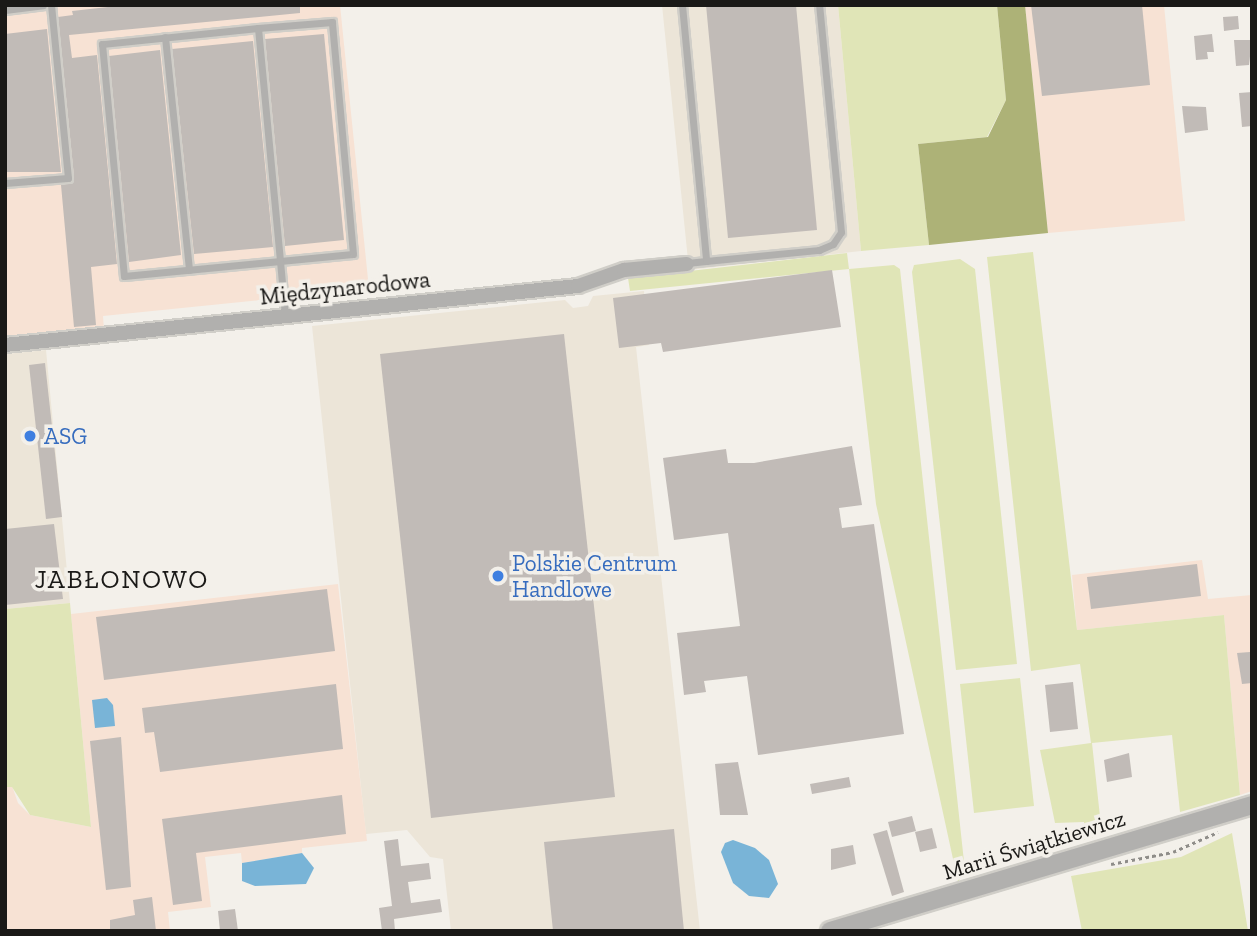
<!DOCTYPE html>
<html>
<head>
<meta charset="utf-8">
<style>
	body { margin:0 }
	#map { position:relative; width:1257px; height:936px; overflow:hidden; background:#f3f0ea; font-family:"Zilla Slab",serif }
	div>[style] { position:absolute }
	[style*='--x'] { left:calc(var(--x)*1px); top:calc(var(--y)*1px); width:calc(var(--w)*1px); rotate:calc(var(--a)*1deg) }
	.built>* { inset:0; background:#ece5d8 }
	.industrial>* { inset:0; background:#f7e2d4 }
	.green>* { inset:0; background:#e0e5b7 }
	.forest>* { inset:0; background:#adb277 }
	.water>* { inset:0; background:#79b4d7 }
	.building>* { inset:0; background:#c1bbb7 }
	.path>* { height:2.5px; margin-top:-1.25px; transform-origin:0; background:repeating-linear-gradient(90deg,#8f8d89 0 3.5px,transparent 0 7px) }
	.roads { filter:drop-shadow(2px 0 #d0cec8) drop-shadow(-2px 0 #d0cec8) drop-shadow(0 2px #d0cec8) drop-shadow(0 -2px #d0cec8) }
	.service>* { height:7px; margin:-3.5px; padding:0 3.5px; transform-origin:3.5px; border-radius:3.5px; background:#b1b0ae }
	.minor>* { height:14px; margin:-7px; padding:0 7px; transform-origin:7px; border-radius:7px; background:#b1b0ae }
	.tertiary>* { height:18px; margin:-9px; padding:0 9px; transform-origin:9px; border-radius:9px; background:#b1b0ae }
	.dots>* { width:19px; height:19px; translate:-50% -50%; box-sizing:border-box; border:4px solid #f3f0ea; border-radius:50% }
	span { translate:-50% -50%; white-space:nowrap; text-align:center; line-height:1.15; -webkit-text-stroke:7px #f3f0ea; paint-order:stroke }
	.street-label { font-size:23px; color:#1a1917 }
	.shop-label { font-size:23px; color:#366cbe }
	.left { translate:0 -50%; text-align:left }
	.quarter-label { font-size:26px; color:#1a1917; letter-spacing:2px }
	.frame { position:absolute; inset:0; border:7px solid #1a1917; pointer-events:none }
</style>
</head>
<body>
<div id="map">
	<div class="built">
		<div style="clip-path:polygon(662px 5px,838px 5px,861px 251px,689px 270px)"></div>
		<div style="clip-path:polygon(644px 291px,649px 345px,636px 347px,700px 931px,451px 931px,443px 859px,430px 857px,407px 830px,366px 834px,312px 326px,565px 300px,573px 308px,588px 306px,593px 296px)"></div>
		<div style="clip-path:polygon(46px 350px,70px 603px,5px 609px,5px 354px)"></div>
	</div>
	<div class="industrial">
		<div style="clip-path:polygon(5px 5px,340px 5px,369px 289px,103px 316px,104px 330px,5px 340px)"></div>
		<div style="clip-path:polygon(1025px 5px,1164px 5px,1185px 221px,1048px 233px)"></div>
		<div style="clip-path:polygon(1202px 560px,1208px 599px,1252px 595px,1252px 791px,1240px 795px,1224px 615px,1077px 630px,1072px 575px)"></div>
		<div style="clip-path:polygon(338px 584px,367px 841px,302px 848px,302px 853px,242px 863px,241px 853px,205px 857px,211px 907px,168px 912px,170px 931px,5px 931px,5px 787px,12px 786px,18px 803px,30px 815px,91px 827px,71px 614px)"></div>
	</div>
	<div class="green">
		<div style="clip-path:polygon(838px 5px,997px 5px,1006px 100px,987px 137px,918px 144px,929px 245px,861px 251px)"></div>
		<div style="clip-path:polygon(1033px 252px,1077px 630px,1224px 615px,1240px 795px,1180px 812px,1172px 735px,1092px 743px,1102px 835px,1056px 848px,1061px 838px,1085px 835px,1084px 822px,1055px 823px,1040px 750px,1091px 743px,1080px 664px,1031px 671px,987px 257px)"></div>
		<div style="clip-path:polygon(847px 253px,849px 269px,894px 265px,900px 269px,965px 871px,958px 882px,876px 504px,849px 269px,630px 291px,628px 278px)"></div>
		<div style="clip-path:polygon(960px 259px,975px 269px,1017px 664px,956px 670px,912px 272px,914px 265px)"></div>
		<div style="clip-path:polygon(70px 603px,71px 614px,91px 827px,30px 815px,12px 787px,5px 787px,5px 609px)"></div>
		<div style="clip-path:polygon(1020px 678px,1034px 806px,974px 813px,960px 684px)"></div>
		<div style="clip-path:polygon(1232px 833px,1248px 931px,1082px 931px,1071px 876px,1181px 857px)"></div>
	</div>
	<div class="forest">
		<div style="clip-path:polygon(997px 5px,1025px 5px,1048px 233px,929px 245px,918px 144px,988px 137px,1006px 100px)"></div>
	</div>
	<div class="water">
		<div style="clip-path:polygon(107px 698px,113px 705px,115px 726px,95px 728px,92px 700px)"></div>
		<div style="clip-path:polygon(733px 840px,755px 848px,769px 860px,778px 884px,769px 898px,749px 896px,733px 883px,721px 852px,725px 843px)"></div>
		<div style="clip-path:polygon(302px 853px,314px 868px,306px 884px,255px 886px,242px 881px,242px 863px)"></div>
	</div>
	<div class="building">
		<div style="clip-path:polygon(126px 5px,300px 5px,300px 13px,69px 35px,72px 58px,97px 55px,117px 264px,91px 267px,96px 325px,74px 327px,61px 185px,71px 183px,74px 177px,58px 17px,73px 15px,72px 11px)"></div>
		<div style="clip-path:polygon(706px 5px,796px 5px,817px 230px,728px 238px)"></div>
		<div style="clip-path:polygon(1031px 5px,1142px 5px,1150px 85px,1042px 96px)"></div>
		<div style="clip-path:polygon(1238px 16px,1239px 29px,1224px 31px,1223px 17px)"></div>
		<div style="clip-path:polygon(47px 29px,61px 172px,5px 172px,5px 34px)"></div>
		<div style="clip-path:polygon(324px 34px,344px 240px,285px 246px,265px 39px)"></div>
		<div style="clip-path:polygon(1212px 34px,1214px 52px,1207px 52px,1208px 59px,1196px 60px,1194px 36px)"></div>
		<div style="clip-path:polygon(1234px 40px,1252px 40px,1249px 65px,1236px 66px)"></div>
		<div style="clip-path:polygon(253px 41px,273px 247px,194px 254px,172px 49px)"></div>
		<div style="clip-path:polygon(160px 50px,181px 255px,129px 262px,109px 56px)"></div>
		<div style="clip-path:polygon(1252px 92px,1252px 126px,1242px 127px,1239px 93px)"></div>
		<div style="clip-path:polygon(1182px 106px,1206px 107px,1208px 130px,1185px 133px)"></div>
		<div style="clip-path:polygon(832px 270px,841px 327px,663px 352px,661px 343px,619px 348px,613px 298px)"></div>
		<div style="clip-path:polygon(564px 334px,615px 797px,431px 818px,380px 354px)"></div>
		<div style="clip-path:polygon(45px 363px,62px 517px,46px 519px,29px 365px)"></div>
		<div style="clip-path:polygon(852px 446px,862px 505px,839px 508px,842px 528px,874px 524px,904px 734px,758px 755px,747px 676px,704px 681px,706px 692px,684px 695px,677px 633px,740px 626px,728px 533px,674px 540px,663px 458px,726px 449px,728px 463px,754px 463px)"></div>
		<div style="clip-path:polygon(54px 524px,63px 599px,5px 605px,5px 529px)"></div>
		<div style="clip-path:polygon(1197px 564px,1201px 596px,1091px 609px,1087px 577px)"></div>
		<div style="clip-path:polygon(327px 589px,335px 651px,104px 680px,96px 617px)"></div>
		<div style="clip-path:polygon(1250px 652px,1252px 683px,1242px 684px,1237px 653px)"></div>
		<div style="clip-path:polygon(1073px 682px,1078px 729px,1050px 732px,1045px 685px)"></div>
		<div style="clip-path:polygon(336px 684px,343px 749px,160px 772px,154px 732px,145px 733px,142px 708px)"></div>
		<div style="clip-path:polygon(121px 737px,131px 887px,106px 890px,90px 741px)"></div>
		<div style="clip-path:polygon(1129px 753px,1132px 777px,1107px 782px,1104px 760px)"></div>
		<div style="clip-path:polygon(738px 762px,748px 815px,720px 815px,715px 764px)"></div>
		<div style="clip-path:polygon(849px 777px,851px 787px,812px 794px,810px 784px)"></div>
		<div style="clip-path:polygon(342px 795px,346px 834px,196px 853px,202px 901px,173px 905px,162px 819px)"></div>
		<div style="clip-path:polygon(912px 816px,916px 831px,892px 837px,888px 822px)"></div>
		<div style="clip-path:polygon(932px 828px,937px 848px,920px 852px,915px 832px)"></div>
		<div style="clip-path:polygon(674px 829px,684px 931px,553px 931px,544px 842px)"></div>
		<div style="clip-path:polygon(887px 830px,904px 892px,892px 896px,873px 834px)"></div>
		<div style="clip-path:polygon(398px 839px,401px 866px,429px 863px,431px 879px,408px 882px,411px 903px,440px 899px,442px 912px,394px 919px,395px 931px,382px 931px,379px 908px,392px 906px,384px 841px)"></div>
		<div style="clip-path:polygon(853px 845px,856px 864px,831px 870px,831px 849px)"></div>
		<div style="clip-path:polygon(152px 897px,156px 931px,110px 931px,110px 920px,135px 915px,133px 900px)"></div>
		<div style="clip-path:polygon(235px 909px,238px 931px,220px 931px,218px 911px)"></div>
	</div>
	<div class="path">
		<div style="--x:1111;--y:864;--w:63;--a:-11"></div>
		<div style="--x:1173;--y:852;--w:49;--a:-24"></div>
	</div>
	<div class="roads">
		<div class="service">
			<div style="--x:682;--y:5;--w:257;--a:84.6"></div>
			<div style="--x:706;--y:261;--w:19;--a:174"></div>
			<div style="--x:5;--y:10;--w:38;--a:-7"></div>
			<div style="--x:258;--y:28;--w:157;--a:174.1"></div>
			<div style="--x:102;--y:44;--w:233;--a:84.6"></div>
			<div style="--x:124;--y:276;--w:157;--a:-5.5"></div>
			<div style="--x:280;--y:261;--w:73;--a:-5.5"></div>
			<div style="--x:353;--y:254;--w:233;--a:-95.2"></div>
			<div style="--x:332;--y:22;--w:74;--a:175.4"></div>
			<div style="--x:258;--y:28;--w:234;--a:84.6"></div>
			<div style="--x:280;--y:261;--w:55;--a:84.8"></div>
			<div style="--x:165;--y:37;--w:234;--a:84.1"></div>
			<div style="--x:5;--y:183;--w:63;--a:-4.5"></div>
			<div style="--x:68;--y:178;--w:174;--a:-95.6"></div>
			<div style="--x:706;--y:261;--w:114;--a:-5.6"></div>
			<div style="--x:819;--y:250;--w:15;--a:-23"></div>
			<div style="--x:833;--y:244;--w:14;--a:-56"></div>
			<div style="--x:841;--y:232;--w:228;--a:-95.5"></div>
		</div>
		<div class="minor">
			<div style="--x:5;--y:345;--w:576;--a:-5.88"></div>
			<div style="--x:578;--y:286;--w:49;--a:-19.2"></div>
			<div style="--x:624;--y:270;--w:63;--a:-5.4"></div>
		</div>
		<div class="tertiary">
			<div style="--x:830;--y:931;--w:440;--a:-16.6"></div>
		</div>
	</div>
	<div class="dots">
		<div style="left:30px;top:436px;background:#3f7fe0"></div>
		<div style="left:498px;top:576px;background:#3f7fe0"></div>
	</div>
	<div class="street-label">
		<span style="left:345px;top:288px;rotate:-6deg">Międzynarodowa</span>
		<span style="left:1034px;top:845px;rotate:-17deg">Marii Świątkiewicz</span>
	</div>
	<div class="shop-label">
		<span class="left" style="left:44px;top:436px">ASG</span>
		<span class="left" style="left:512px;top:576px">Polskie Centrum<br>Handlowe</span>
	</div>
	<div class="quarter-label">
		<span style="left:122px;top:580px">JABŁONOWO</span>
	</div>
	<div class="frame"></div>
</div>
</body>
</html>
